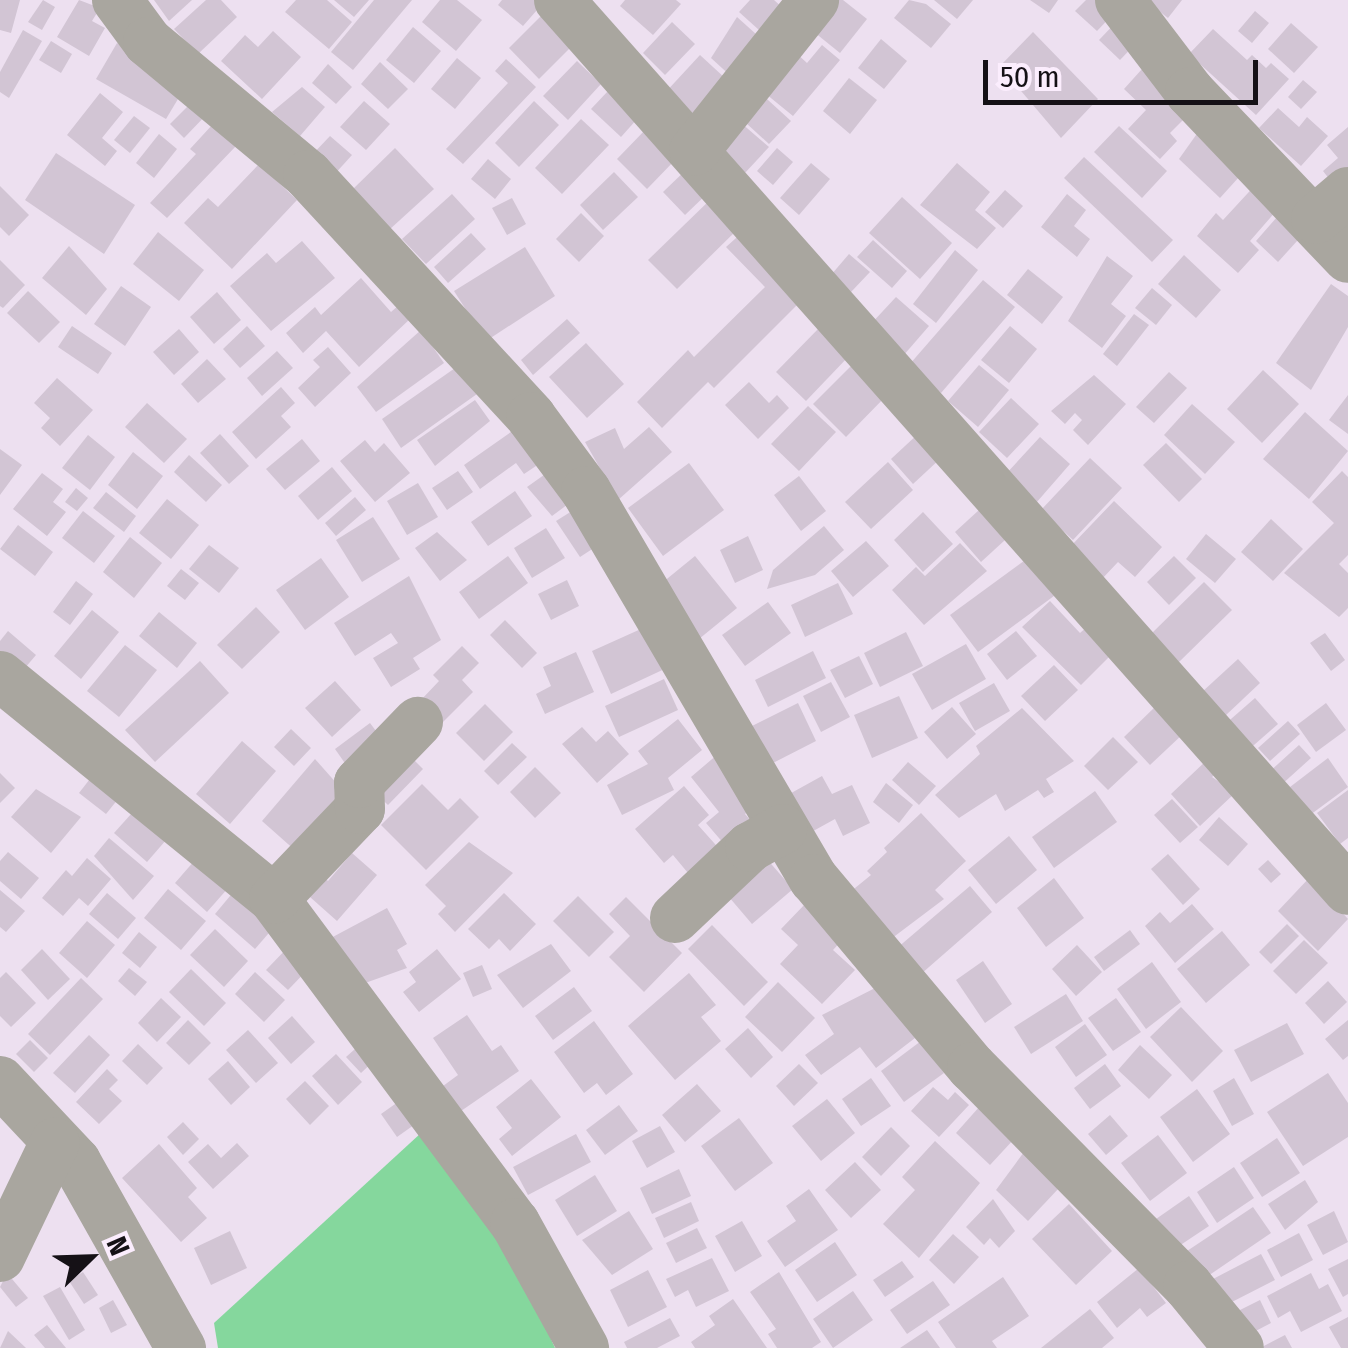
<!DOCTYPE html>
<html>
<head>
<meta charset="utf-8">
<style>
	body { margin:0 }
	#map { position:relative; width:1348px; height:1348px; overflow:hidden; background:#ede0f0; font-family:"Fira Sans Condensed",sans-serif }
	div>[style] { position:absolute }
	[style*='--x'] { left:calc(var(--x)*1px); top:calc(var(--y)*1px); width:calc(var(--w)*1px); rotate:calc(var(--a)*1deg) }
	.green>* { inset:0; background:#85d79d }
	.building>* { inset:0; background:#d2c5d4 }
	.minor>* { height:50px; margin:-25px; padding:0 25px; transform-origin:25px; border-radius:25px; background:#a9a69f }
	span { translate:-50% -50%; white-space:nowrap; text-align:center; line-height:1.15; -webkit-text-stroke:10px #fbedfd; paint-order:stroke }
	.north { position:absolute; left:40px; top:1208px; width:100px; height:100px; -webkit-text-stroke:8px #fbedfd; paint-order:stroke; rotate:67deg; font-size:28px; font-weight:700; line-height:40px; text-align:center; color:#151116 }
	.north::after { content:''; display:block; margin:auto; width:35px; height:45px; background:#151116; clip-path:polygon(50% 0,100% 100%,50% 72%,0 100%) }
	.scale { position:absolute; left:983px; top:60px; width:275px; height:45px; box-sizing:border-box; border:5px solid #151116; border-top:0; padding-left:12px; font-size:30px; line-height:35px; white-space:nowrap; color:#151116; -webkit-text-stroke:8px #fbedfd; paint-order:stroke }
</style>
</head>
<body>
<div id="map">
	<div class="green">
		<div style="clip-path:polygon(421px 1133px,520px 1269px,555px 1348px,218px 1348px,214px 1323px)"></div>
	</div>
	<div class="building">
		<div style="clip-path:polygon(0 0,20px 0,11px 33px,0 30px)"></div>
		<div style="clip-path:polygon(43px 0,55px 7px,42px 30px,28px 22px)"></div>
		<div style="clip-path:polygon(79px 0,100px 8px,92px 21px,105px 28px,89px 56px,57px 37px)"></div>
		<div style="clip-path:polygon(154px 0,192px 0,169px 21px)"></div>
		<div style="clip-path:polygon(206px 0,221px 0,237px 17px,198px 54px,174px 29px)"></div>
		<div style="clip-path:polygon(296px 0,327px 0,352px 22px,329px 49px,285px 12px)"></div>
		<div style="clip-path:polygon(334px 0,369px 0,354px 17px)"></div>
		<div style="clip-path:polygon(374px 0,412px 0,353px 70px,331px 52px)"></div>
		<div style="clip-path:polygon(440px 0,457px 0,482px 20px,456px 51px,422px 22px)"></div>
		<div style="clip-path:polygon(502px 0,541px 0,544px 2px,523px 26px,498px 5px)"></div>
		<div style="clip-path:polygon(625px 0,676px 0,681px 4px,653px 35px,620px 6px)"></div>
		<div style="clip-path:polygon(750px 0,774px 0,792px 16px,770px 40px,739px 12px)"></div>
		<div style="clip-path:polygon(831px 0,843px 0,867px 19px,840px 53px,809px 28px)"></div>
		<div style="clip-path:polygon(909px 0,926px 4px,951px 24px,931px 48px,894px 18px)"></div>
		<div style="clip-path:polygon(934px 0,973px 0,957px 19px)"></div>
		<div style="clip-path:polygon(1030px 0,1058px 0,1049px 13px)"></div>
		<div style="clip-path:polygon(1086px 0,1106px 0,1117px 10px,1097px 31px,1075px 11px)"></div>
		<div style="clip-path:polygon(1145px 0,1182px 0,1168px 18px)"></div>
		<div style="clip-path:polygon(546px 11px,576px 42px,539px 79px,509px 48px)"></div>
		<div style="clip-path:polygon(1255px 11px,1269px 23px,1252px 43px,1238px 31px)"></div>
		<div style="clip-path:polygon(737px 17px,766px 43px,734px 79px,711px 58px)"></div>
		<div style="clip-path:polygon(1120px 18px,1140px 39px,1120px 60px,1099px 40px)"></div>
		<div style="clip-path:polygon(672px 22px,695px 44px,665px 75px,643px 53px)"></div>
		<div style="clip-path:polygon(1291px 23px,1318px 47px,1294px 73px,1268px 49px)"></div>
		<div style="clip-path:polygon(413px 27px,441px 51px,414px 83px,386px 60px)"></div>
		<div style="clip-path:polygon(1213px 29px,1247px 60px,1252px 55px,1266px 68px,1271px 63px,1289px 79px,1256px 115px,1189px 54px)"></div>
		<div style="clip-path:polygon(23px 30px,42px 41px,9px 98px,0 92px,0 72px)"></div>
		<div style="clip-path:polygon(273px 31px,301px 57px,262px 99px,221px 61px,245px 35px,258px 47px)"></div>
		<div style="clip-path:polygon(1033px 32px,1098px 99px,1061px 138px,1000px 66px)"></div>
		<div style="clip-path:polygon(881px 39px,907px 61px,884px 89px,858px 68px)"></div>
		<div style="clip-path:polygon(51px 41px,72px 54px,61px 73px,39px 60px)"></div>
		<div style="clip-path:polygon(117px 43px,187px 84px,166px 119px,96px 79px)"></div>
		<div style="clip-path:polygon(822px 45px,840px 60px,793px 116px,756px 86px,795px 52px,807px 63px)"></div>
		<div style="clip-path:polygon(700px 55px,738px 90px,701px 130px,663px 95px)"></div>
		<div style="clip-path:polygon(457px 58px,481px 78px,455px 109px,431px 89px)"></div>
		<div style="clip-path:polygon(506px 59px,536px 87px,463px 164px,446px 149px,508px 83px,495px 71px)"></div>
		<div style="clip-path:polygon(577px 61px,601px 84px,568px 120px,543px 96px)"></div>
		<div style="clip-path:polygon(380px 62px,408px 89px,388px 109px,361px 84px)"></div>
		<div style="clip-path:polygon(328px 64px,352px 87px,336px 104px,312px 83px)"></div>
		<div style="clip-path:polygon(1142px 69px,1189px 114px,1170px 133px,1177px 141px,1160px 159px,1128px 129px,1146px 110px,1124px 89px)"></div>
		<div style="clip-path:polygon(849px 78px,877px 100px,850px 134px,823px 111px)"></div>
		<div style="clip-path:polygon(1303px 80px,1317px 92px,1301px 109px,1288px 97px)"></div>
		<div style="clip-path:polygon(302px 87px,325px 107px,300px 136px,272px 112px)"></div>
		<div style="clip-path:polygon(755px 88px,791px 121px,769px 144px,734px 112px)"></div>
		<div style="clip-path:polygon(608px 91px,638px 118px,621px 137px,591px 109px)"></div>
		<div style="clip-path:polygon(100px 93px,123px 112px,102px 138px,117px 151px,105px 166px,67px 135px)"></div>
		<div style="clip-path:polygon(195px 99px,209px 112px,184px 138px,170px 124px)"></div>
		<div style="clip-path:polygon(364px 101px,390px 124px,366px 150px,340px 127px)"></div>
		<div style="clip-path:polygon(534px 101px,559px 125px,519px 167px,495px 143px)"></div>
		<div style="clip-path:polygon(1278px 108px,1299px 127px,1307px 117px,1328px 136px,1301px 166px,1259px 128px)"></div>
		<div style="clip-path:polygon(134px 116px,150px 128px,130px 153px,114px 140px)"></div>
		<div style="clip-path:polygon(733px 116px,769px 147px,744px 174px,710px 143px)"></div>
		<div style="clip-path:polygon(581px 119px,609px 145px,562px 194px,535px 168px)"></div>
		<div style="clip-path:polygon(1206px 121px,1239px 177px,1220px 198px,1179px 159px)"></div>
		<div style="clip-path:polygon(213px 124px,236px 146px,167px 218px,150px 203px,196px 154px,190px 149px)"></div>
		<div style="clip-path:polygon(1119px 126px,1167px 171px,1142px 198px,1094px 152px)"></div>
		<div style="clip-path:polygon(1348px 127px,1348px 179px,1337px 189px,1323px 171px,1338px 158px,1327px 145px)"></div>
		<div style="clip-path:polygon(647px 128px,678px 157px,647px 189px,617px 159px)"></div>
		<div style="clip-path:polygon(159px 134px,177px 149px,154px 178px,136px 163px)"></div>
		<div style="clip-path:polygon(330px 136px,352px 155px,333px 176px,311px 156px)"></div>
		<div style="clip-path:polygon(395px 148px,434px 189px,389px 230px,352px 190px)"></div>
		<div style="clip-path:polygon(777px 148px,793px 162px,773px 185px,757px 171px)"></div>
		<div style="clip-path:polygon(56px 153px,135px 205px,104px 254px,25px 200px)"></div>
		<div style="clip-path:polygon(1084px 157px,1173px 240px,1152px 262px,1064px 178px)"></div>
		<div style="clip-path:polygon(488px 159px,511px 179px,495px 199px,471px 179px)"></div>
		<div style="clip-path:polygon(811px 163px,830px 179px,799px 215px,780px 198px)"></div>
		<div style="clip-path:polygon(957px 163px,990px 192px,975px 210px,996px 228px,977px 249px,920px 205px)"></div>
		<div style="clip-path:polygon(259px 164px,297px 200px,232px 269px,184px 223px,208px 198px,218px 207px)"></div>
		<div style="clip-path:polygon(689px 167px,711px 190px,685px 215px,663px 192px)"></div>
		<div style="clip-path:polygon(614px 172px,638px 197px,603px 230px,580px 205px)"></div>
		<div style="clip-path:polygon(1259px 181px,1283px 203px,1250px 241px,1259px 250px,1238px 273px,1197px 236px,1216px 213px,1223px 220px)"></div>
		<div style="clip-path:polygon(0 186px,29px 215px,9px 236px,0 227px)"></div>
		<div style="clip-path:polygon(1005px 190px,1023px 206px,1003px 228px,985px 212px)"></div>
		<div style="clip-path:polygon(452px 194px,475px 219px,426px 264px,402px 239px)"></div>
		<div style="clip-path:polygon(1067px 194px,1086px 210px,1074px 226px,1090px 239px,1077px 257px,1041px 227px)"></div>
		<div style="clip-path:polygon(714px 196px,742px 225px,677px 289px,648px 260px)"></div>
		<div style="clip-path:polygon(902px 197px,952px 243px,920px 279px,869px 233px)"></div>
		<div style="clip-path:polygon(512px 198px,526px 224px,507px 235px,492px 208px)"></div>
		<div style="clip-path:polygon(1284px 209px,1307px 230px,1278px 262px,1256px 241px)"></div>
		<div style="clip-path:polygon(581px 213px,604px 236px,579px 262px,556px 239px)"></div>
		<div style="clip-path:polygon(745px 230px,806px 296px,714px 388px,708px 382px,662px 428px,637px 402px,688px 350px,694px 357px,765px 287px,726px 247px)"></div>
		<div style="clip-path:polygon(158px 232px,204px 270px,179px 301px,133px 264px)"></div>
		<div style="clip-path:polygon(471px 233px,486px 249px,448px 283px,434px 267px)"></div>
		<div style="clip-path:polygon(873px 240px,907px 271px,892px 288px,857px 257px)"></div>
		<div style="clip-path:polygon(302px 241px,335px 278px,271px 331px,230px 286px,267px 253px,276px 263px)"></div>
		<div style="clip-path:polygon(69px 246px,107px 289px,86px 315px,42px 278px)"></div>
		<div style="clip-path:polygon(525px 247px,555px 296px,486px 341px,454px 291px)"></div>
		<div style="clip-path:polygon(955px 250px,978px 270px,936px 323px,913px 304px)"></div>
		<div style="clip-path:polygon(849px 254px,870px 272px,851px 292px,831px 275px)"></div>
		<div style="clip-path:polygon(1184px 255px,1221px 290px,1196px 318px,1158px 284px)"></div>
		<div style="clip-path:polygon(1107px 256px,1133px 276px,1111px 304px,1126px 316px,1102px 348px,1068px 321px)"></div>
		<div style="clip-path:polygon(0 260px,25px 285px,3px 308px,0 306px)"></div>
		<div style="clip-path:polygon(1028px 269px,1063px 297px,1042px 324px,1007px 295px)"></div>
		<div style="clip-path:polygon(361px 278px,391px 312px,399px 305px,411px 318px,359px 367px,326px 331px,303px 353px,286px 333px,315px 307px,321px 315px)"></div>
		<div style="clip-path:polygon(983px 280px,1015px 307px,941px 393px,909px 365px)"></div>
		<div style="clip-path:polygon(1331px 284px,1348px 296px,1348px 327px,1311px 390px,1276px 363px)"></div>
		<div style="clip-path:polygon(121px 286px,151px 307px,125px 346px,94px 324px)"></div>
		<div style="clip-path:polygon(1152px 288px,1172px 305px,1156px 325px,1135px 308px)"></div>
		<div style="clip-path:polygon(28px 291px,60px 322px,39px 343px,7px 313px)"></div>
		<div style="clip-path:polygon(217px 292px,241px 320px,214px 344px,190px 317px)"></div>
		<div style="clip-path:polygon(896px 297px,929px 326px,903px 356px,869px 326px)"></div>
		<div style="clip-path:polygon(1134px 314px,1149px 325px,1117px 366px,1103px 354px)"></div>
		<div style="clip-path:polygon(567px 319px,580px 333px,533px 375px,521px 360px)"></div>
		<div style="clip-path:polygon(72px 326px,112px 353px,98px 374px,58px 347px)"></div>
		<div style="clip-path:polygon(247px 326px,265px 346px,240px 368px,223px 349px)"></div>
		<div style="clip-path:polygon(1010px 326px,1037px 349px,1009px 383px,981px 360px)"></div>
		<div style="clip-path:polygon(820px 327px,849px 356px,806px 401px,776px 372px)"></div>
		<div style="clip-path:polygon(179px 329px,199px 352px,174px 375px,153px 352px)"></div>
		<div style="clip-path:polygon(421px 330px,444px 363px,376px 412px,357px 387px)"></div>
		<div style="clip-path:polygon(586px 343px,624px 384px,587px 418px,549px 377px)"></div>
		<div style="clip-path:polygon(328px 347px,351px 373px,315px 407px,298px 388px,320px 367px,313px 360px)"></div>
		<div style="clip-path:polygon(277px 351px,293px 368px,262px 396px,247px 378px)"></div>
		<div style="clip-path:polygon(207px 359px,226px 379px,198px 403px,181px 384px)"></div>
		<div style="clip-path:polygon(856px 361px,889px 393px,846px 437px,813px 404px)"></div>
		<div style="clip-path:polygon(979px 365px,1009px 390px,978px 427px,948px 401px)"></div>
		<div style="clip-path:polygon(458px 366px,477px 394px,401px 448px,382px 419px)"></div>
		<div style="clip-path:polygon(1263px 370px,1299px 404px,1262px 443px,1227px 409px)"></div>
		<div style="clip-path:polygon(1169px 372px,1187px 388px,1154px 423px,1136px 407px)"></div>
		<div style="clip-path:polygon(1094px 375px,1126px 404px,1088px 445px,1073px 430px,1082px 420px,1075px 413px,1065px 424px,1051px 411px)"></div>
		<div style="clip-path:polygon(57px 378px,93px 410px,60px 446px,41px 428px,50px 418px,34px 403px)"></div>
		<div style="clip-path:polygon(749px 382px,769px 403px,777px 395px,789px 408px,758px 439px,725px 405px)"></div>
		<div style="clip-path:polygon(281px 387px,295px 403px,281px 416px,291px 427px,256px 459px,232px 432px)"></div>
		<div style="clip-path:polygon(1348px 395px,1348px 434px,1329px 420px)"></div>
		<div style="clip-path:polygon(1011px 398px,1039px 424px,1007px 458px,979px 432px)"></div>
		<div style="clip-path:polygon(475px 400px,490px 421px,435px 466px,417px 440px)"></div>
		<div style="clip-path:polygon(147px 403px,187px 439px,164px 463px,125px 427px)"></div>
		<div style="clip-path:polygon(1192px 404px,1235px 442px,1205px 474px,1164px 435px)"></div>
		<div style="clip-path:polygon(808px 406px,836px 432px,799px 471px,771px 444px)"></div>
		<div style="clip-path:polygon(1305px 412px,1348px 451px,1309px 499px,1263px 459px)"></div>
		<div style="clip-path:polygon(518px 427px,542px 462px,524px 474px,516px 463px,480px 489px,464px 465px)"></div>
		<div style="clip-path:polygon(649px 427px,672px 452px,618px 500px,585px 442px,615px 428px,624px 449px)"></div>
		<div style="clip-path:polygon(919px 433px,941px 458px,913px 484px,891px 459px)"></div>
		<div style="clip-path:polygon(220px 434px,249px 466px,229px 484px,200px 453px)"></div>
		<div style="clip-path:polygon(88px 435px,115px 457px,90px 490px,62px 468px)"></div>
		<div style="clip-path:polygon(1040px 437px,1070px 464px,1036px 503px,1005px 475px)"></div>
		<div style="clip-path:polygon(302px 439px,320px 461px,285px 490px,266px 469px)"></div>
		<div style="clip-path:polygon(365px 440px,375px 452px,384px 443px,410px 473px,375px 502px,340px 461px)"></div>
		<div style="clip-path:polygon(1166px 443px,1202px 479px,1179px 502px,1143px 465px)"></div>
		<div style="clip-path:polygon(0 449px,22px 465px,0 495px)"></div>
		<div style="clip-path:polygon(133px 452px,163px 476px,137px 509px,108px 485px)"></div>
		<div style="clip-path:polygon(189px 455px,222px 485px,206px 502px,174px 472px)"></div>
		<div style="clip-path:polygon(1090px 458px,1122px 488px,1073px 540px,1041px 510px)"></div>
		<div style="clip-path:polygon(888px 462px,913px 490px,871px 529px,845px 502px)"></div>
		<div style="clip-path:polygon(689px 463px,724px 510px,663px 556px,628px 508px)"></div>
		<div style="clip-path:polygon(558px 465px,579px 496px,552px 516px,527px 487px)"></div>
		<div style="clip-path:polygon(332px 467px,352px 491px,318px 520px,298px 496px)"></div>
		<div style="clip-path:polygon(458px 471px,473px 492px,447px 510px,432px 488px)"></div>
		<div style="clip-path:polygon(1342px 471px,1348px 477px,1348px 555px,1339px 564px,1348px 573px,1348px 608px,1339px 617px,1284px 573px,1334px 523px,1312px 502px)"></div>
		<div style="clip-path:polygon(42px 473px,63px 489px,53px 502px,66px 512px,47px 536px,13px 509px)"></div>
		<div style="clip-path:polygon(799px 476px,826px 511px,801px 531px,774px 495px)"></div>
		<div style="clip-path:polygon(418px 483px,438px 517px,407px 535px,387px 501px)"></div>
		<div style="clip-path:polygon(76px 488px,88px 498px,77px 511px,65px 502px)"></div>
		<div style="clip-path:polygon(515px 491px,532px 516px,488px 546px,471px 522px)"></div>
		<div style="clip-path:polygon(106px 492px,136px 516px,124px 532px,93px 508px)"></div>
		<div style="clip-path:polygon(355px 497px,366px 510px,336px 536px,325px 523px)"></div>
		<div style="clip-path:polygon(167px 499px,199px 525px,171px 559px,139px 533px)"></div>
		<div style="clip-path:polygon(1114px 501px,1162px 547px,1135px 577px,1118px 562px,1101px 580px,1069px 548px)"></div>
		<div style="clip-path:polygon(580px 506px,603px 542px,580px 557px,556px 521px)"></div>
		<div style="clip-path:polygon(979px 510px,1005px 540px,981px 562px,955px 532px)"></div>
		<div style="clip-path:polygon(83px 511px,115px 536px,94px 563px,62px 538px)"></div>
		<div style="clip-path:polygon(923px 512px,953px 544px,923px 572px,894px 540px)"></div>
		<div style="clip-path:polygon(373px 517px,400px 559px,362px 582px,336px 540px)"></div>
		<div style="clip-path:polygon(1271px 519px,1303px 549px,1273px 581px,1241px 552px)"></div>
		<div style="clip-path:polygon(18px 525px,53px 552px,35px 576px,0 549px)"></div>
		<div style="clip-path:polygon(824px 526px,844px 550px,815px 575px,767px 589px,773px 570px)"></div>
		<div style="clip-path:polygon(546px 528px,565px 558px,532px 578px,514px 548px)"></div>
		<div style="clip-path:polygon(437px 532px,467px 560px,440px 581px,415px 548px)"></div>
		<div style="clip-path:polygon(1206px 534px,1236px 559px,1215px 583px,1186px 559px)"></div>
		<div style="clip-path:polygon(748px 536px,763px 570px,735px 583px,720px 550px)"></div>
		<div style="clip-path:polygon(130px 537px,162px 563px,134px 598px,103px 572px)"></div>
		<div style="clip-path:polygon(866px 541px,889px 566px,853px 597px,831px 571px)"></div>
		<div style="clip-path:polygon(960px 543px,987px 571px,924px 625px,892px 590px,916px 567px,925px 576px)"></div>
		<div style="clip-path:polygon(209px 545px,239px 568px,219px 593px,189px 569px)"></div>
		<div style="clip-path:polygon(508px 556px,528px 583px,479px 619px,459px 592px)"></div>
		<div style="clip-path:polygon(695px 556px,737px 608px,699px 639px,657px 587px)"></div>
		<div style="clip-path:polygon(1174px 556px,1196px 578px,1169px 605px,1147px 582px)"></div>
		<div style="clip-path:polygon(321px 558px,349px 597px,305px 630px,276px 590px)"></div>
		<div style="clip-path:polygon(1028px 558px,1058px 593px,978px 652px,950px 615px)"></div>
		<div style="clip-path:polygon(181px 569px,199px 583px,185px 600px,167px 586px)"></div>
		<div style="clip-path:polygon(409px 576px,441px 640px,413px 658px,420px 669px,391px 687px,373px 658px,398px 643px,391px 633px,355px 656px,334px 623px)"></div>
		<div style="clip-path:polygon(567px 580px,579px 606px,551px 620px,538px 594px)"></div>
		<div style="clip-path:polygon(76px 581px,93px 594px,70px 625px,53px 612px)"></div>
		<div style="clip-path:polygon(1204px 582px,1232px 610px,1179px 662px,1151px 634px)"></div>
		<div style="clip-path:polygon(838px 583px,853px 614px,805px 637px,791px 605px)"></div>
		<div style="clip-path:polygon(1050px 601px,1080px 633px,1088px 626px,1112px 654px,1081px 685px,1022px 627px)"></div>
		<div style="clip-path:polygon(768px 602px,791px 633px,745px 666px,722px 635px)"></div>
		<div style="clip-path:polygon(256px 607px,280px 632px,242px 669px,217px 645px)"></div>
		<div style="clip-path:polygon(92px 610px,119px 632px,81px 679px,54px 656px)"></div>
		<div style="clip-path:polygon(159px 612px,197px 643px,177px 668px,139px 636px)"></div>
		<div style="clip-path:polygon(505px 620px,537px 653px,522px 668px,490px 635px)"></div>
		<div style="clip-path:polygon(652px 624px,671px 666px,611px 694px,592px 651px)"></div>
		<div style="clip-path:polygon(8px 631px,36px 655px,19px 675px,0 659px,0 641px)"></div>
		<div style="clip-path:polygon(1016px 631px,1037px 656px,1007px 680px,987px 654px)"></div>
		<div style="clip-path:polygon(906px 632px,923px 666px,880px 687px,864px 653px)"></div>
		<div style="clip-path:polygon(1325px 633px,1345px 660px,1331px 671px,1310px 643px)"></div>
		<div style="clip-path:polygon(966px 644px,986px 679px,932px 710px,912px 674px)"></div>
		<div style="clip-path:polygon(125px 645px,157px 670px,119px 717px,87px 691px)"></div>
		<div style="clip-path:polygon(462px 646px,479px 663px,462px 680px,473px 692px,443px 722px,421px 700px,439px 681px,433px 675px)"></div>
		<div style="clip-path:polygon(813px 651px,826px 678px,768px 707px,755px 680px)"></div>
		<div style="clip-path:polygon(576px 652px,594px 692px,545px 714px,536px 694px,551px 686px,543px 667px)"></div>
		<div style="clip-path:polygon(859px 656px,873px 684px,845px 698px,830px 670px)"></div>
		<div style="clip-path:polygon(1238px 659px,1260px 683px,1225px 716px,1202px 692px)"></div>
		<div style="clip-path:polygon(200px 661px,229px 693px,155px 762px,125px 730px)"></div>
		<div style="clip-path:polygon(1054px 665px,1078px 690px,1045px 721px,1021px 696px)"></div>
		<div style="clip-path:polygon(664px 679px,678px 710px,619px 737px,605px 706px)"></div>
		<div style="clip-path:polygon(335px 681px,361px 710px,332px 737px,305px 708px)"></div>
		<div style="clip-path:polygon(831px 682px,850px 717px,821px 732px,803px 696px)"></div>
		<div style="clip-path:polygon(994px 683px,1010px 711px,975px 731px,959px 703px)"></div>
		<div style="clip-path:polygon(899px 696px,918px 738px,872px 758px,854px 715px)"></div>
		<div style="clip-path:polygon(1255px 698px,1278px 724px,1246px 752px,1223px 726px)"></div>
		<div style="clip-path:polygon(798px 703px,816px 741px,771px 764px,752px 726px)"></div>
		<div style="clip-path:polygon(1326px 703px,1346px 730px,1316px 752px,1297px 725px)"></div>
		<div style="clip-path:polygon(485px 704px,513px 732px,484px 761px,456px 733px)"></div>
		<div style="clip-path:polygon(1157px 705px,1184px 733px,1150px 765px,1124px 737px)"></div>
		<div style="clip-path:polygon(952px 707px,976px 734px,947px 759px,924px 732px)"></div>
		<div style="clip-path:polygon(1022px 708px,1074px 761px,1046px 779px,1054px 792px,1044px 798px,1038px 790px,1005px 811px,996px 794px,959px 818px,935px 795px,980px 754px,976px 746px)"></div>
		<div style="clip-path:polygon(678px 719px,702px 750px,668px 778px,674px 790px,622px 815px,607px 785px,648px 764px,638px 751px)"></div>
		<div style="clip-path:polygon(1288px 721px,1300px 734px,1270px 761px,1258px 748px)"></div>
		<div style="clip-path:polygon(370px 723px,385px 743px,349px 769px,335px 749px)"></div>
		<div style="clip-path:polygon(582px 727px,596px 742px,608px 731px,629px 754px,597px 783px,562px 744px)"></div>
		<div style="clip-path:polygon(291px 729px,311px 748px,294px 766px,274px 747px)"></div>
		<div style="clip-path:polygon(1113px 737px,1138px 762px,1108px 790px,1084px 766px)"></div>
		<div style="clip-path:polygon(242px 741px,276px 771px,230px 824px,196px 794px)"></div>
		<div style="clip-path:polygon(512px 743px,527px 757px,498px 785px,484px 771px)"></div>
		<div style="clip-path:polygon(1299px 745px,1311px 758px,1280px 786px,1268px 773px)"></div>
		<div style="clip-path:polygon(405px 751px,423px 769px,388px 805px,369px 787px)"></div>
		<div style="clip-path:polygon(718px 754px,758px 803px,745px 814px,758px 829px,731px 852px,706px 823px,719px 812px,691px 777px)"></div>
		<div style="clip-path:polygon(1328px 758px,1348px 787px,1310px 815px,1290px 787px)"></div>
		<div style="clip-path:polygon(315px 759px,347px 795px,297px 852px,262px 821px)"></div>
		<div style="clip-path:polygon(1208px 759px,1219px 770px,1212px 777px,1235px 793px,1200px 826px,1171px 794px)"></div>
		<div style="clip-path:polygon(908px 762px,936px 786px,919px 805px,892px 780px)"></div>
		<div style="clip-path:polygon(100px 766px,127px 788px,106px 814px,79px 793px)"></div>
		<div style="clip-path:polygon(535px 767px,561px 793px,535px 818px,510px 792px)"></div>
		<div style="clip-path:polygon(0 773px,15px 788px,0 803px)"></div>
		<div style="clip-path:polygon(822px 776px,832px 794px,852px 785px,870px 823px,843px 836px,835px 819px,806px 835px,784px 797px)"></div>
		<div style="clip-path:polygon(886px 783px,913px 805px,899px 823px,873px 802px)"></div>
		<div style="clip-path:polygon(422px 784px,448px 810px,460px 798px,479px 817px,426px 870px,381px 825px)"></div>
		<div style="clip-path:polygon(684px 786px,709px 815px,698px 825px,723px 853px,693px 879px,673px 855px,664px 863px,635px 829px)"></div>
		<div style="clip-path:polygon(36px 789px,81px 817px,51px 853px,11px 817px)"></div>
		<div style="clip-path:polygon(1348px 790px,1348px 838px,1340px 844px,1317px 813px)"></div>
		<div style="clip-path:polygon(1095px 791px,1117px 822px,1054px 868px,1032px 837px)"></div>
		<div style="clip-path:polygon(1172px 799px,1198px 827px,1180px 843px,1154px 815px)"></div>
		<div style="clip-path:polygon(141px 803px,173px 832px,147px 862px,114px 833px)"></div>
		<div style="clip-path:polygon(921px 813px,966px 861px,935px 890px,944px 899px,883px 945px,844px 897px,871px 875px,867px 871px,887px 852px,884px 848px)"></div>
		<div style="clip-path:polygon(1219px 817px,1248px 844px,1228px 866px,1199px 840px)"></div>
		<div style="clip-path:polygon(1009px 836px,1037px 870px,996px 904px,968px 870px)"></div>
		<div style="clip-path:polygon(109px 838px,154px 876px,133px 900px,94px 856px)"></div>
		<div style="clip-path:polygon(469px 842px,513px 873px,455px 932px,438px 914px,446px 906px,425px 885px)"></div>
		<div style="clip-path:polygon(758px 849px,793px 889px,752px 924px,717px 883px)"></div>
		<div style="clip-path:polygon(8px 852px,39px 878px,21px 899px,0 881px,0 861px)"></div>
		<div style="clip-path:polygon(202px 852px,229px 887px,207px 912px,175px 883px)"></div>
		<div style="clip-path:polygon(352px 853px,377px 875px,337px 921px,301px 889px,317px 871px,328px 881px)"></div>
		<div style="clip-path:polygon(1168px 854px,1200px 889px,1183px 905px,1151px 869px)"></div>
		<div style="clip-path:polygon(87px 858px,111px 879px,88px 906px,79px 898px,63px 916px,42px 898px,66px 870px,72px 876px)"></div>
		<div style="clip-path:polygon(1268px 860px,1281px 874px,1271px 883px,1258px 869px)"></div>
		<div style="clip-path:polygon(1310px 877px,1348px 919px,1318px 951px,1278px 911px)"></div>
		<div style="clip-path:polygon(1054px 878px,1084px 918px,1046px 947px,1017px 908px)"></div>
		<div style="clip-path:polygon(240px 884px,281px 919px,255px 949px,215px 914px)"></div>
		<div style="clip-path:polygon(970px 886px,992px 912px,913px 981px,890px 954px)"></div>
		<div style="clip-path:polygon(168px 889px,206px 921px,181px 950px,144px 918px)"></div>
		<div style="clip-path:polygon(0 890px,25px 911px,6px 932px,0 927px)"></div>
		<div style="clip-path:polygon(107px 893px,136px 918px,118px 939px,89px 914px)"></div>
		<div style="clip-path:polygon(504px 893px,536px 924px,510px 951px,499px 939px,489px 949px,468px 929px)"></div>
		<div style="clip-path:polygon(578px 896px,614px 932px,589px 957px,553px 921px)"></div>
		<div style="clip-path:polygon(626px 897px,682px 953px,644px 992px,609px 957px,630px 936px,609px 914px)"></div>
		<div style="clip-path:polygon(806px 903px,844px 938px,833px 950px,855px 970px,822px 1004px,780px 964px,798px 945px,781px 929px)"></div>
		<div style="clip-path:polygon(1192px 904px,1214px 929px,1175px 963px,1145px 926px,1160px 912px,1170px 923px)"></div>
		<div style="clip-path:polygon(387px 908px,407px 944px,397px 950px,407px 968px,354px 987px,329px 939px)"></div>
		<div style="clip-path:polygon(87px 921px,115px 945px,87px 978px,59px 953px)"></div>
		<div style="clip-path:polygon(1287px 924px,1299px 936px,1271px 964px,1259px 952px)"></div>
		<div style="clip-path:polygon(712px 925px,768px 982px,744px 1006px,688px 949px)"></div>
		<div style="clip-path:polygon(215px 929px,248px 961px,224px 987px,190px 955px)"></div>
		<div style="clip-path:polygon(1130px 930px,1140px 944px,1104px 971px,1094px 957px)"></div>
		<div style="clip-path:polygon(1222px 931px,1250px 965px,1206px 1003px,1177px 969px)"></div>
		<div style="clip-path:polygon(139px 932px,157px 947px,140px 968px,122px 953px)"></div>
		<div style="clip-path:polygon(1304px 940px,1328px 963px,1296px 994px,1273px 971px)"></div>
		<div style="clip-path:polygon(292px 943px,314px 963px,288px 990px,266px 970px)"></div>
		<div style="clip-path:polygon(551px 944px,571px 971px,523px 1008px,497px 975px)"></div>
		<div style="clip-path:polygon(1077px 945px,1102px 972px,1076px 996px,1052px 969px)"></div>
		<div style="clip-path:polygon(42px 949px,70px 979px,48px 1000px,21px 970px)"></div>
		<div style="clip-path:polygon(437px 949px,461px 979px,419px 1012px,403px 992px,416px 982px,409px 972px)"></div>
		<div style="clip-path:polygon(983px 961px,1012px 1004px,985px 1023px,956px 980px)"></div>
		<div style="clip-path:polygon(1152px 962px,1181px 1002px,1146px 1029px,1117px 989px)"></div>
		<div style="clip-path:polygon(482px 965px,492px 989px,473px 997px,463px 973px)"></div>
		<div style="clip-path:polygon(129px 968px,147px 982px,135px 996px,118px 981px)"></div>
		<div style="clip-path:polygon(191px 969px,226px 1003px,204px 1026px,169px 992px)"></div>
		<div style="clip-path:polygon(6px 972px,36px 1003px,11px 1027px,0 1016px,0 978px)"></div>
		<div style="clip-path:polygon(255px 972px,285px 1000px,264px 1022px,235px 994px)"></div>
		<div style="clip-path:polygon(689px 973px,716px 1005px,701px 1017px,721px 1041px,675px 1080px,628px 1026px)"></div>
		<div style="clip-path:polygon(81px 978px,103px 999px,50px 1055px,28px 1034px)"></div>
		<div style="clip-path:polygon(1328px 981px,1347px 1002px,1324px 1024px,1305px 1003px)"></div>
		<div style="clip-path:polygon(778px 982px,815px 1018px,782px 1052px,745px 1017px)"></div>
		<div style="clip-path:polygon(883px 984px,915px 1038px,876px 1068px,860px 1047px,821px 1075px,805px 1055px,834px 1034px,822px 1015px)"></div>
		<div style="clip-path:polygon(574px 987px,592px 1011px,553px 1040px,535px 1016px)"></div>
		<div style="clip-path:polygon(1066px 994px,1083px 1021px,1031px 1054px,1014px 1027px)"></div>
		<div style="clip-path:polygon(161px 998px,181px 1017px,157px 1042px,138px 1023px)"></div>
		<div style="clip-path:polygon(1116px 998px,1141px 1032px,1113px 1051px,1088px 1018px)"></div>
		<div style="clip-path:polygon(1181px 1007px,1223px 1051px,1192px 1082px,1150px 1037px)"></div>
		<div style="clip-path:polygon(467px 1015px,492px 1051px,501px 1045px,519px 1071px,461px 1111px,443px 1086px,458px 1075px,433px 1038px)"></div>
		<div style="clip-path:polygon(292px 1016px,315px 1042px,291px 1064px,268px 1038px)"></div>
		<div style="clip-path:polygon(188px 1020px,211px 1043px,189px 1065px,166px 1043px)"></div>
		<div style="clip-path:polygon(1348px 1020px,1348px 1056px,1343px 1060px,1325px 1039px)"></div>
		<div style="clip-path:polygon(594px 1021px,633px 1074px,606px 1095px,597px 1083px,584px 1093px,554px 1052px)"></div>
		<div style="clip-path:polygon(1287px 1023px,1304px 1054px,1251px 1082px,1234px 1050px)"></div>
		<div style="clip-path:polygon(1085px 1024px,1107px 1055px,1076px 1077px,1055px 1047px)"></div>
		<div style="clip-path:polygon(748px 1028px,773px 1057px,751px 1078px,725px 1049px)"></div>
		<div style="clip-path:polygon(248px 1030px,278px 1063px,256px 1083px,226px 1050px)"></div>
		<div style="clip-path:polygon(89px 1035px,110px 1055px,75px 1093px,53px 1073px)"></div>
		<div style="clip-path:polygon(30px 1040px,48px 1058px,34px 1072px,16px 1054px)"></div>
		<div style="clip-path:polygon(364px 1041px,378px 1057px,361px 1073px,346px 1057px)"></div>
		<div style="clip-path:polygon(921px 1041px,944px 1073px,904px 1102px,881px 1071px)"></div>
		<div style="clip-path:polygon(138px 1044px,163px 1068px,147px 1085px,122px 1061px)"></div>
		<div style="clip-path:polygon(1140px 1045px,1172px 1075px,1149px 1099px,1118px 1070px)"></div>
		<div style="clip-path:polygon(336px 1054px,362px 1082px,338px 1105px,312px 1076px)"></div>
		<div style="clip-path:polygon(228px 1061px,250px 1087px,231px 1105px,208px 1079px)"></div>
		<div style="clip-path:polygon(799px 1064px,818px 1083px,794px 1106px,776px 1086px)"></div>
		<div style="clip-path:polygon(1105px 1064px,1121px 1086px,1090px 1109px,1074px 1088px)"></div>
		<div style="clip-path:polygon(107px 1069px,118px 1080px,109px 1089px,122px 1101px,99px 1124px,76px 1102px)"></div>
		<div style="clip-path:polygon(1328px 1073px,1348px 1103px,1348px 1137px,1303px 1166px,1267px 1112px)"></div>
		<div style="clip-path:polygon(871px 1078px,891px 1106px,861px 1126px,842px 1099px)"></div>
		<div style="clip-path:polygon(1234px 1078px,1254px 1114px,1232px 1126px,1213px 1091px)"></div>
		<div style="clip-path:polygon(531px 1079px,561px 1117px,512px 1156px,499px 1139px,512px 1128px,496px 1107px)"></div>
		<div style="clip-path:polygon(305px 1081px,329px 1106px,310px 1125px,286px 1099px)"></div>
		<div style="clip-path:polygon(697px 1084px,721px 1111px,685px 1142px,662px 1115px)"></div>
		<div style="clip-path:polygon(933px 1087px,948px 1100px,955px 1092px,969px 1105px,939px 1137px,911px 1111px)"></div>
		<div style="clip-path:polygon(1197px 1089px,1230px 1134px,1193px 1162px,1160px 1117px)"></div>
		<div style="clip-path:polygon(405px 1097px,421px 1120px,397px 1137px,381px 1114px)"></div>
		<div style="clip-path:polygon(827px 1099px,855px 1133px,821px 1161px,792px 1126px)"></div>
		<div style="clip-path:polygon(619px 1105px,638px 1131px,605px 1155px,586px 1130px)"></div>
		<div style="clip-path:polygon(980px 1106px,1015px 1138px,990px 1165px,956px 1133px)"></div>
		<div style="clip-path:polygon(1110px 1115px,1128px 1136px,1106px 1155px,1088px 1134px)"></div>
		<div style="clip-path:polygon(739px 1118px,773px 1163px,735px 1191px,701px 1146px)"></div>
		<div style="clip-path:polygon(183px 1122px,199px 1139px,183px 1155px,167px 1137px)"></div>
		<div style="clip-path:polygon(660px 1126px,675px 1152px,647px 1168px,632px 1141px)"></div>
		<div style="clip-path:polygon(891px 1127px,910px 1146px,881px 1176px,862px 1157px)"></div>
		<div style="clip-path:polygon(576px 1134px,591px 1162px,528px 1195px,513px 1167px)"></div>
		<div style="clip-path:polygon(1158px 1135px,1187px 1173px,1150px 1201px,1121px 1163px)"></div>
		<div style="clip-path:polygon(1277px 1138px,1300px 1173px,1262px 1197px,1240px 1163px)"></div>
		<div style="clip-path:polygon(935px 1141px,980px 1183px,919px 1258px,883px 1224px,915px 1190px,902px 1177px)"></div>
		<div style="clip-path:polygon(237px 1143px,249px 1156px,213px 1189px,188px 1162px,208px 1144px,221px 1158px)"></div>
		<div style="clip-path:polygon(159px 1144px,197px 1188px,188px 1197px,207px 1218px,181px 1242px,122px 1178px)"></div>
		<div style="clip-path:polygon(1024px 1152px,1059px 1188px,1028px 1221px,996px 1190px)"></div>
		<div style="clip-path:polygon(855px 1162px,881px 1190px,851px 1218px,825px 1190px)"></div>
		<div style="clip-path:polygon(1234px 1167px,1254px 1198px,1217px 1223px,1197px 1192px)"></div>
		<div style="clip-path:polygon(679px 1169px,691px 1196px,652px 1214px,640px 1188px)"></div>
		<div style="clip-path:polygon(595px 1175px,617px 1211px,577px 1236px,555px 1200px)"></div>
		<div style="clip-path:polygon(1305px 1180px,1318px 1202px,1285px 1230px,1268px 1204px)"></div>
		<div style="clip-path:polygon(809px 1189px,838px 1230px,785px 1267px,767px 1241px,796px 1221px,786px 1206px)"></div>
		<div style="clip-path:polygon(1189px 1196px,1209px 1226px,1176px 1248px,1156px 1219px)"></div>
		<div style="clip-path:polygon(993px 1199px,1015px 1231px,999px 1248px,990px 1238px,984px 1245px,966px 1227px)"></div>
		<div style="clip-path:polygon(691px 1202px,699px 1221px,664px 1238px,655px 1218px)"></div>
		<div style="clip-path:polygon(1069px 1204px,1112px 1251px,1076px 1285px,1032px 1239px)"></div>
		<div style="clip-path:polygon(1253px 1207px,1271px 1233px,1205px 1278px,1187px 1251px)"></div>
		<div style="clip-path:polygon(629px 1211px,653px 1249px,612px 1275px,582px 1240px)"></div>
		<div style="clip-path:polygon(1334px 1211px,1348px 1242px,1323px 1255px,1307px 1225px)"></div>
		<div style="clip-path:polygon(742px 1221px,762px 1256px,735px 1272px,715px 1236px)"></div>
		<div style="clip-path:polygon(697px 1228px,707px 1248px,676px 1263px,666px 1243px)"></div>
		<div style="clip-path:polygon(230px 1231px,247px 1268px,211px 1285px,194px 1248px)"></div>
		<div style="clip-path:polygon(1299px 1233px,1313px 1260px,1281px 1277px,1267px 1250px)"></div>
		<div style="clip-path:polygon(953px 1234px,979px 1257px,954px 1284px,929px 1260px)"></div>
		<div style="clip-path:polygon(835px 1242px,857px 1275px,817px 1302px,795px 1270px)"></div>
		<div style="clip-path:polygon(1261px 1254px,1275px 1280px,1226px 1305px,1213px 1279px)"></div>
		<div style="clip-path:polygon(712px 1258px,729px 1291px,696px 1307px,688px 1290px,675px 1297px,666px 1279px)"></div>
		<div style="clip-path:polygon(1348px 1259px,1348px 1294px,1343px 1297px,1328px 1269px)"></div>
		<div style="clip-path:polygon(902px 1261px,914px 1277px,885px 1297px,873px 1280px)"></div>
		<div style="clip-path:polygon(1139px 1268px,1166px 1303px,1147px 1317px,1140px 1308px,1117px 1328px,1097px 1302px)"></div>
		<div style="clip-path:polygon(648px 1270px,667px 1307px,628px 1327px,610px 1290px)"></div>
		<div style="clip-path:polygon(83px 1272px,98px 1295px,84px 1304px,69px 1281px)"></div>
		<div style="clip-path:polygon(779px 1272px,821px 1342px,812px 1348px,777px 1348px,768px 1334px,776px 1329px,750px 1292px)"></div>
		<div style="clip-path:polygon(7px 1273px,28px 1298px,16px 1307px,0 1287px)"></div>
		<div style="clip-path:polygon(1311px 1273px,1319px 1289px,1328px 1284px,1342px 1311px,1301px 1332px,1290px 1311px,1278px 1318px,1267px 1296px)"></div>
		<div style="clip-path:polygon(1003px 1277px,1029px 1316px,992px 1341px,997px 1348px,956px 1348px,938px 1322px)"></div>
		<div style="clip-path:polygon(933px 1281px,950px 1305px,907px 1334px,890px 1310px)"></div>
		<div style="clip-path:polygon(60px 1287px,85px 1330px,69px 1340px,43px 1296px)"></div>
		<div style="clip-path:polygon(853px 1291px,873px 1320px,833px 1348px,813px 1319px)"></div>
		<div style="clip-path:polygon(733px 1299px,767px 1348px,695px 1348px,691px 1342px,715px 1325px,709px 1316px)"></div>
		<div style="clip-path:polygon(113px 1300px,127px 1325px,111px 1333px,99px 1308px)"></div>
		<div style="clip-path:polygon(1260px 1300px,1271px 1323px,1248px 1335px,1236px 1312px)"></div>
		<div style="clip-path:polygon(1090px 1309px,1114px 1338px,1102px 1348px,1041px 1348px)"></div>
		<div style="clip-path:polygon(1348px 1317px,1348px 1348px,1341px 1348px,1329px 1327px)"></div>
		<div style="clip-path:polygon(670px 1318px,680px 1336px,657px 1348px,627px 1348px,624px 1342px)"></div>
		<div style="clip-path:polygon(47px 1325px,66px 1348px,45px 1348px,34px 1335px)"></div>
		<div style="clip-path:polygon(927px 1330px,940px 1348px,900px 1348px)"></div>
		<div style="clip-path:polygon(8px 1331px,26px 1348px,0 1348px)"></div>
		<div style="clip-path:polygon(1285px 1335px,1292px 1348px,1260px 1348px)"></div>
	</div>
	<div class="minor">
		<div style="--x:117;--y:0;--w:52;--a:53.6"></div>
		<div style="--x:148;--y:42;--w:208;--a:39.7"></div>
		<div style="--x:308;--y:175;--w:329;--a:47.3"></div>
		<div style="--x:531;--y:417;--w:92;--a:53.4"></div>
		<div style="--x:586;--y:491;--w:450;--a:59.6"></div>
		<div style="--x:814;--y:879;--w:246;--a:50"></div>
		<div style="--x:972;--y:1067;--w:308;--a:45.4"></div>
		<div style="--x:1188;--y:1286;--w:80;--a:50.6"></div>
		<div style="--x:559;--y:0;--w:1189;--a:48.44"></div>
		<div style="--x:1120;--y:0;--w:116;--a:52.7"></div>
		<div style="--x:1190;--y:92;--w:229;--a:46.4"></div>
		<div style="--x:694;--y:151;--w:193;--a:-51.5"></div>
		<div style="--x:1316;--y:219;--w:42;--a:-40.2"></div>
		<div style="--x:0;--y:676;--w:353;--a:39.1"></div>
		<div style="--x:274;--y:899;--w:404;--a:53.4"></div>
		<div style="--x:515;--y:1223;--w:143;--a:61.1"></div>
		<div style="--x:274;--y:899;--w:124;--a:-46.3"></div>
		<div style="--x:360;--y:809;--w:26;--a:-92"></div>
		<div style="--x:359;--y:783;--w:85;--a:-46"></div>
		<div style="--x:675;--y:918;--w:103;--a:-43.4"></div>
		<div style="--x:750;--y:847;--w:37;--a:-29"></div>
		<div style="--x:0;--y:1081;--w:111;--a:46.8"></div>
		<div style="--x:76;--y:1162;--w:214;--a:60.6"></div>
		<div style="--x:0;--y:1257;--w:127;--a:-64.4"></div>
	</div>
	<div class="north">N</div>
	<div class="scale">50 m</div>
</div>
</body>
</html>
